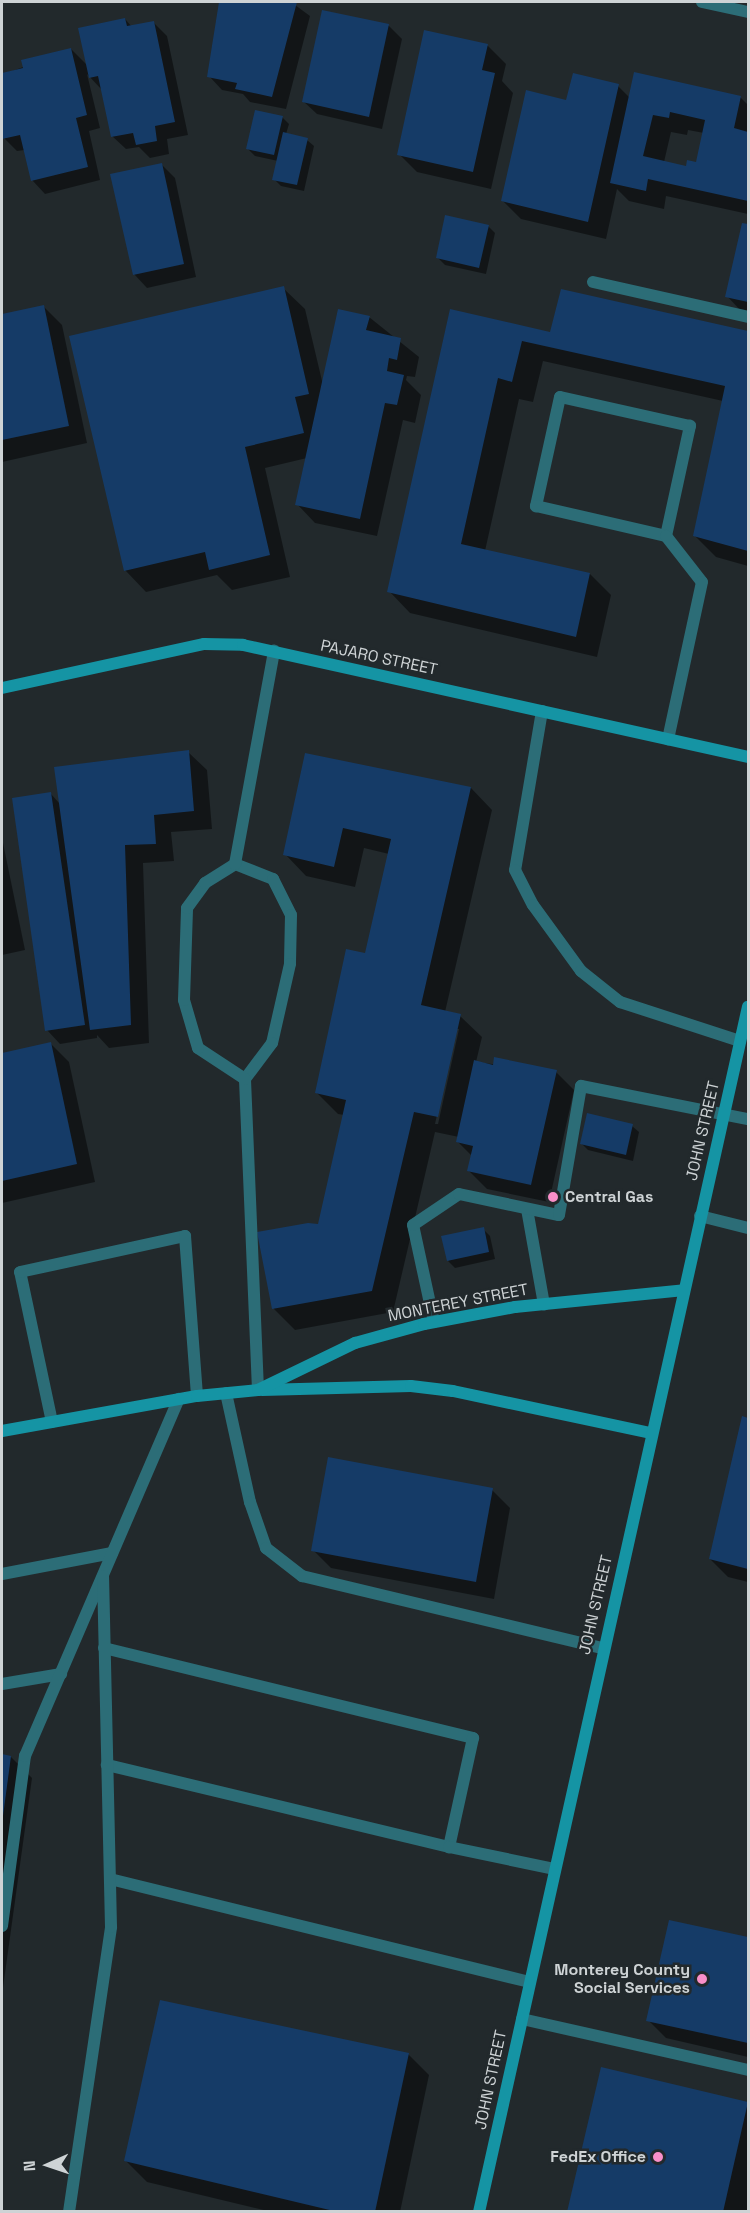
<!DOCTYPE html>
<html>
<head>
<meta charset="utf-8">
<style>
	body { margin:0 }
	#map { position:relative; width:750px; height:2213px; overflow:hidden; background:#22292c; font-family:"Space Grotesk",sans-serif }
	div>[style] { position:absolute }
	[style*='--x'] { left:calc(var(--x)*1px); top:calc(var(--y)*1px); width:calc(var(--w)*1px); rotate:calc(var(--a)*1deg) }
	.shadow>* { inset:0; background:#0007 }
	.building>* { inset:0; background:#153b67 }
	.lane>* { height:12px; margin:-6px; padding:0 6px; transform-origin:6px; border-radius:6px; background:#2c6d77 }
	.street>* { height:12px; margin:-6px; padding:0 6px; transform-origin:6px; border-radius:6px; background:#2c6d77 }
	.secondary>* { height:12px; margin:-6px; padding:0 6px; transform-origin:6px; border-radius:6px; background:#1594a4 }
	.dots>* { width:16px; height:16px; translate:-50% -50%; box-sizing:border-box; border:3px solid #22292c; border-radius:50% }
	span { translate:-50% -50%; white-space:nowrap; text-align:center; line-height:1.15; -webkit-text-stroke:5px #22292c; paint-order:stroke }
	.street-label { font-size:16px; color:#ced3d5 }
	.poi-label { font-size:16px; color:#ced3d5; font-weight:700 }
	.left { translate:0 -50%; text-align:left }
	.right { translate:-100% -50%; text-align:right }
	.frame { position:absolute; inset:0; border:3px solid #ced3d5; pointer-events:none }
	.north { position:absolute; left:18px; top:2135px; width:60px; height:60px; -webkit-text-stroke:4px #22292c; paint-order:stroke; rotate:267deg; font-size:16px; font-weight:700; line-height:24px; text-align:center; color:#ced3d5 }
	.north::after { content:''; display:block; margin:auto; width:21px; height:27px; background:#ced3d5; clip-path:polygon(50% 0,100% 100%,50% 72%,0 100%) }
</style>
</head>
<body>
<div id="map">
	<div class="shadow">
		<div style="clip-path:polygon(221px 2px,291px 2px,310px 16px,286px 109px,250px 102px,243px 94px,222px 90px,209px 76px)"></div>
		<div style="clip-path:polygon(323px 12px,389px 26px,402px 39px,382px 129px,317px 114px,303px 101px)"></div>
		<div style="clip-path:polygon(125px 19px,132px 27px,153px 22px,167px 36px,188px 135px,167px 139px,169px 154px,150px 158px,139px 147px,126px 149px,112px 136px,102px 90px,87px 74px,100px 128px,89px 131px,100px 180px,45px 194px,32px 180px,25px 150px,17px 151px,4px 138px,2px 75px,71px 49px,88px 66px)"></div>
		<div style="clip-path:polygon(425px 32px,488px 46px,506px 64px,502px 81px,513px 93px,491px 189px,417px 172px,399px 154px)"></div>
		<div style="clip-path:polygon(evenodd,618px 86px,630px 98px,740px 97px,748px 105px,748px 214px,666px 196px,664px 209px,629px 201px,617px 189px,606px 239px,521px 219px,503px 201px,567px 102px,618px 86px,688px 130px,704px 133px,698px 163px,687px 168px,664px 162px,671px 132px,687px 135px,688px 130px)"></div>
		<div style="clip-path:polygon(282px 117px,289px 124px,286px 134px,307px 140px,314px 146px,304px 191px,281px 186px,274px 179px,278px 161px,255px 156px,248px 149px)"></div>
		<div style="clip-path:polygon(161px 164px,175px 178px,196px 277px,147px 288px,134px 274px)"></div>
		<div style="clip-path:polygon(743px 224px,748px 226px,748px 312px,740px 310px,727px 296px)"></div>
		<div style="clip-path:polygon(488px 226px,495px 233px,486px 274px,445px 265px,438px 258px)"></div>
		<div style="clip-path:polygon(283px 288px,305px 309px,323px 385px,369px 317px,419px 357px,415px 377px,407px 376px,406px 380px,421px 395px,415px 423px,403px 420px,377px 536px,315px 523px,297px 504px,307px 458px,265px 468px,290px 577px,232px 590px,217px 575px,146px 592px,125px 570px)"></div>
		<div style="clip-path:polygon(562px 291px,748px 332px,748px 566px,716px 557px,695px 536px,723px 401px,543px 361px,533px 402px,519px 399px,485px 551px,590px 574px,611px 595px,597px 657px,410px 613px,389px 591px,451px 311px,551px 334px)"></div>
		<div style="clip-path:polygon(43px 306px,62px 325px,87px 443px,2px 462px,2px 315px)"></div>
		<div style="clip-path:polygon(188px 752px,207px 770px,212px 829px,171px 832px,174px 861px,143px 863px,149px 1043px,109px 1048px,97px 1035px,97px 1038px,60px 1044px,47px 1030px,51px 794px,60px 804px)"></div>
		<div style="clip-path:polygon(evenodd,306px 755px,471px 788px,492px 810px,445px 1012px,460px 1016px,482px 1037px,476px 1062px,556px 1072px,574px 1090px,549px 1202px,487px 1189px,469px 1171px,472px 1156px,458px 1142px,459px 1137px,435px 1132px,393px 1312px,295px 1330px,274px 1309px,259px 1233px,319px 1226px,344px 1115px,338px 1114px,316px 1092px,366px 955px,389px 854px,364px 848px,355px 887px,306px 876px,285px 854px,306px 755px,456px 1029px,459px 1029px,438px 1124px,435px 1124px,456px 1029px)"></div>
		<div style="clip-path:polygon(2px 838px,25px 950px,2px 955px)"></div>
		<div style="clip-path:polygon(51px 1044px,69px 1062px,95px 1182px,2px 1203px,2px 1055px)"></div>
		<div style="clip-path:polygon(632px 1126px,639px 1132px,633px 1161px,588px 1150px,581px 1143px)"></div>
		<div style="clip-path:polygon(483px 1229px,490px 1236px,495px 1259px,455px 1268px,448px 1261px)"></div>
		<div style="clip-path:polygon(743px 1418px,748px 1419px,748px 1582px,728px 1577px,710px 1559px)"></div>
		<div style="clip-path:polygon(492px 1490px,510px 1508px,494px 1599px,331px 1568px,313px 1550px)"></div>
		<div style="clip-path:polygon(2px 1756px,11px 1757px,32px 1778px,2px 1995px)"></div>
		<div style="clip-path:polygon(670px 1921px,748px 1939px,748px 2057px,666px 2038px,648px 2020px)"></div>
		<div style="clip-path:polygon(408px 2054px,429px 2075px,400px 2212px,272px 2212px,147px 2182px,126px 2161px)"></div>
		<div style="clip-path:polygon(748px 2103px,748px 2212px,568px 2212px)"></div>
	</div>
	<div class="building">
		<div style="clip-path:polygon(219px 2px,297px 2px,272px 97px,235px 89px,237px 83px,207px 77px)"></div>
		<div style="clip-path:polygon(322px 10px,389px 24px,369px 117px,302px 102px)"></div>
		<div style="clip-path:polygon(125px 18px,127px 26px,154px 21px,175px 122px,155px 126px,157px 141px,136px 145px,133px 133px,111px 137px,98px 76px,89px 78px,78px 28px)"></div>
		<div style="clip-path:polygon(424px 30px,488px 44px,482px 70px,495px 73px,473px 172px,397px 155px)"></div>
		<div style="clip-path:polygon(71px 48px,87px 115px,76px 118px,88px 167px,31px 181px,20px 135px,2px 139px,2px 73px,23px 68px,21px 60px)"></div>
		<div style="clip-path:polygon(evenodd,634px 72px,741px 96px,734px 128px,748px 132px,748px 201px,648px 179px,646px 191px,610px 183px,634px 72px,670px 112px,705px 120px,696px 162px,687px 160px,686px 166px,643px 156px,653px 115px,669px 118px,670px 112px)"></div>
		<div style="clip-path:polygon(573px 73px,619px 84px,588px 222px,501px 201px,526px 90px,566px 100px)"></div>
		<div style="clip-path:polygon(255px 110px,283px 116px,274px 155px,246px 149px)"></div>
		<div style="clip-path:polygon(283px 132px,308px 138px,297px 185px,272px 180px)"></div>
		<div style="clip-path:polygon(162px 163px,184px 264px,133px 275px,110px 174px)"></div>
		<div style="clip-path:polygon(445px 215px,489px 225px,479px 268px,436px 258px)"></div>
		<div style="clip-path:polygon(742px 223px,748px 224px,748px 302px,725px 297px)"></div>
		<div style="clip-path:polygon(284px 286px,309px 394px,295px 397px,304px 433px,245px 447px,270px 555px,209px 570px,205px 552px,124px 571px,69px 336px)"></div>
		<div style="clip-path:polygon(561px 289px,748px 331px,748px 551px,693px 536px,725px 386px,522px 341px,512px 382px,498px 378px,461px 544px,590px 573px,576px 637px,387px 592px,450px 309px,550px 332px)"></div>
		<div style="clip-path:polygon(44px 305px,69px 426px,2px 440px,2px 314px)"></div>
		<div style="clip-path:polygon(338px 309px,370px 316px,366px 330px,401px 338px,397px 360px,389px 358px,387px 371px,404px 375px,397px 405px,385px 403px,360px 519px,295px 505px)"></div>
		<div style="clip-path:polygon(189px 750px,194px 811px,154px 815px,156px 844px,125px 845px,131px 1025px,90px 1030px,54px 767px)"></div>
		<div style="clip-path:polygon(305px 753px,471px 787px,421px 1005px,461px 1014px,438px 1117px,414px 1112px,372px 1291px,272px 1309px,257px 1232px,308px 1223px,318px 1224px,346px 1100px,315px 1093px,346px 949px,365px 953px,391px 839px,343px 828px,334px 867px,283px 855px)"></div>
		<div style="clip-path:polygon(51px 792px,85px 1025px,45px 1031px,12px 798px)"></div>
		<div style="clip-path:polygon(51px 1042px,77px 1164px,2px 1181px,2px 1053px)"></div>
		<div style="clip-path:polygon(494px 1057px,557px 1070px,531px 1185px,467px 1171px,473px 1146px,456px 1142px,474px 1060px,493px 1065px)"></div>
		<div style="clip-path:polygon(587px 1113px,633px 1124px,626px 1155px,580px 1144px)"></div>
		<div style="clip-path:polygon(484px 1227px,489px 1252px,447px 1261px,441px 1236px)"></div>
		<div style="clip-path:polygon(742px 1416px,748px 1418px,748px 1569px,709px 1559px)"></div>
		<div style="clip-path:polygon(328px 1457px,493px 1488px,476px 1582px,311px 1551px)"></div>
		<div style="clip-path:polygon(2px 1754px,11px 1756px,3px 1816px,2px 1816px)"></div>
		<div style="clip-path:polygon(669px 1920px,748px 1937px,748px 2043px,646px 2021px)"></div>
		<div style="clip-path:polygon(160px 2000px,409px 2053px,375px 2212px,338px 2212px,124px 2161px)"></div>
		<div style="clip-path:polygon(601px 2067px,748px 2102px,723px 2212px,567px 2212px)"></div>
	</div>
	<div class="lane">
		<div style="--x:593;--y:282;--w:159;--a:12.7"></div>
		<div style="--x:666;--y:536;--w:113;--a:-77.7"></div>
		<div style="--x:690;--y:426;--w:133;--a:-167.4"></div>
		<div style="--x:560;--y:397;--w:112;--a:102.4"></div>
		<div style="--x:536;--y:506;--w:133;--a:13"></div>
		<div style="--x:666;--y:536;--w:58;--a:52"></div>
		<div style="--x:702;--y:582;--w:161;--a:102.2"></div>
		<div style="--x:542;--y:711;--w:161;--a:99.6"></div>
		<div style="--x:515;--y:870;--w:39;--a:63"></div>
		<div style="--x:533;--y:905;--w:82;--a:54"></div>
		<div style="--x:581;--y:971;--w:50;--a:38.5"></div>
		<div style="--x:620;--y:1002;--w:126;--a:18"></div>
		<div style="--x:235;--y:864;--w:41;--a:21.5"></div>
		<div style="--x:273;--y:879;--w:40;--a:63.4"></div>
		<div style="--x:291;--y:915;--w:49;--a:91.2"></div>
		<div style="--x:290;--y:964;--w:81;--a:102.8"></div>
		<div style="--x:272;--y:1043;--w:45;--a:126.9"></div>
		<div style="--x:527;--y:1209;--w:97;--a:79.9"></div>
		<div style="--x:700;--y:1216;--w:49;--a:14"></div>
		<div style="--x:434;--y:1322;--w:99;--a:-102.2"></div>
		<div style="--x:413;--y:1225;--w:55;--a:-34"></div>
		<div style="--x:459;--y:1194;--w:102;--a:11.9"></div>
		<div style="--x:559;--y:1215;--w:131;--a:-80.3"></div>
		<div style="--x:581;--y:1086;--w:170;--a:11.2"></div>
		<div style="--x:258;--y:1390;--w:311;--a:-92.4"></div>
		<div style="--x:245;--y:1079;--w:56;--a:-146.6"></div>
		<div style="--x:198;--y:1048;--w:50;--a:-106.3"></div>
		<div style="--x:184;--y:1000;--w:92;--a:-88.1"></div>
		<div style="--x:187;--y:908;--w:31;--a:-54"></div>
		<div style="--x:205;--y:883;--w:36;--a:-32"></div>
		<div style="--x:235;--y:864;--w:217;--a:-79.6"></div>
		<div style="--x:226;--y:1393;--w:112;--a:77.6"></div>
		<div style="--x:250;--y:1502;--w:49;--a:70.8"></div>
		<div style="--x:266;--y:1548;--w:46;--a:37.9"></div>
		<div style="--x:302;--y:1576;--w:309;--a:13.5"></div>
		<div style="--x:52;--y:1422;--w:153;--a:-102"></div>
		<div style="--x:20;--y:1272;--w:169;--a:-12.3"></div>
		<div style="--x:185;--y:1236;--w:160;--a:85.7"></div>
		<div style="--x:2;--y:1574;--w:112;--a:-10.8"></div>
		<div style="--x:104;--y:1648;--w:380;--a:13.7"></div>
		<div style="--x:473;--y:1738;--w:112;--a:102.4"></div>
		<div style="--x:449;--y:1847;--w:352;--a:-166.5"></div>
		<div style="--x:2;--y:1684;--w:60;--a:-9.6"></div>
		<div style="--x:449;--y:1847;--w:107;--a:11.8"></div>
		<div style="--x:110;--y:1879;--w:432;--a:13.8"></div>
		<div style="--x:2;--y:1926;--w:172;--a:-82.3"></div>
		<div style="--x:25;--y:1756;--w:389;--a:-66.7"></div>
		<div style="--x:522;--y:2019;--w:232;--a:12.7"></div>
		<div style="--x:69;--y:2212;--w:288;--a:-81.6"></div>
		<div style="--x:111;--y:1927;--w:351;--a:-91.3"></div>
	</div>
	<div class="street">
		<div style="--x:702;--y:2;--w:47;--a:12.3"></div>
	</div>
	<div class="secondary">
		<div style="--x:2;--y:688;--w:207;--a:-12.3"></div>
		<div style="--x:204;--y:644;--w:39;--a:1"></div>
		<div style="--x:243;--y:645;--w:517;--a:12.5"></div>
		<div style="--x:262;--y:1390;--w:149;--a:-1.5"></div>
		<div style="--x:411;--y:1386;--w:42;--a:6.8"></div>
		<div style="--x:453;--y:1391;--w:202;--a:12"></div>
		<div style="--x:2;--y:1431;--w:198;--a:-10.2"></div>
		<div style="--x:197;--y:1396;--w:61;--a:-5.6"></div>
		<div style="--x:258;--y:1390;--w:108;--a:-25.9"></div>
		<div style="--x:355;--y:1343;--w:72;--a:-15.4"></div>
		<div style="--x:424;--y:1324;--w:93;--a:-10.6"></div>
		<div style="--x:515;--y:1307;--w:170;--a:-5.7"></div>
		<div style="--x:479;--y:2212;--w:1235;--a:-77.42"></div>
	</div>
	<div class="dots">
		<div style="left:553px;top:1197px;background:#f98fc9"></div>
		<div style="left:702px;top:1979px;background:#f98fc9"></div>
		<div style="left:658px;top:2157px;background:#f98fc9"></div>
	</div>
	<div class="street-label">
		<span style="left:379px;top:658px;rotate:12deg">PAJARO STREET</span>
		<span style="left:703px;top:1131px;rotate:-77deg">JOHN STREET</span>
		<span style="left:458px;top:1303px;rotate:-11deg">MONTEREY STREET</span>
		<span style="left:596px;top:1605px;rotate:-77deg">JOHN STREET</span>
		<span style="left:491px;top:2080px;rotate:-78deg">JOHN STREET</span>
	</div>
	<div class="poi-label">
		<span class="left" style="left:565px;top:1197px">Central Gas</span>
		<span class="right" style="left:690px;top:1979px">Monterey County<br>Social Services</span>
		<span class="right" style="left:646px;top:2157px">FedEx Office</span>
	</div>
	<div class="frame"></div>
	<div class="north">N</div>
</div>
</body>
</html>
